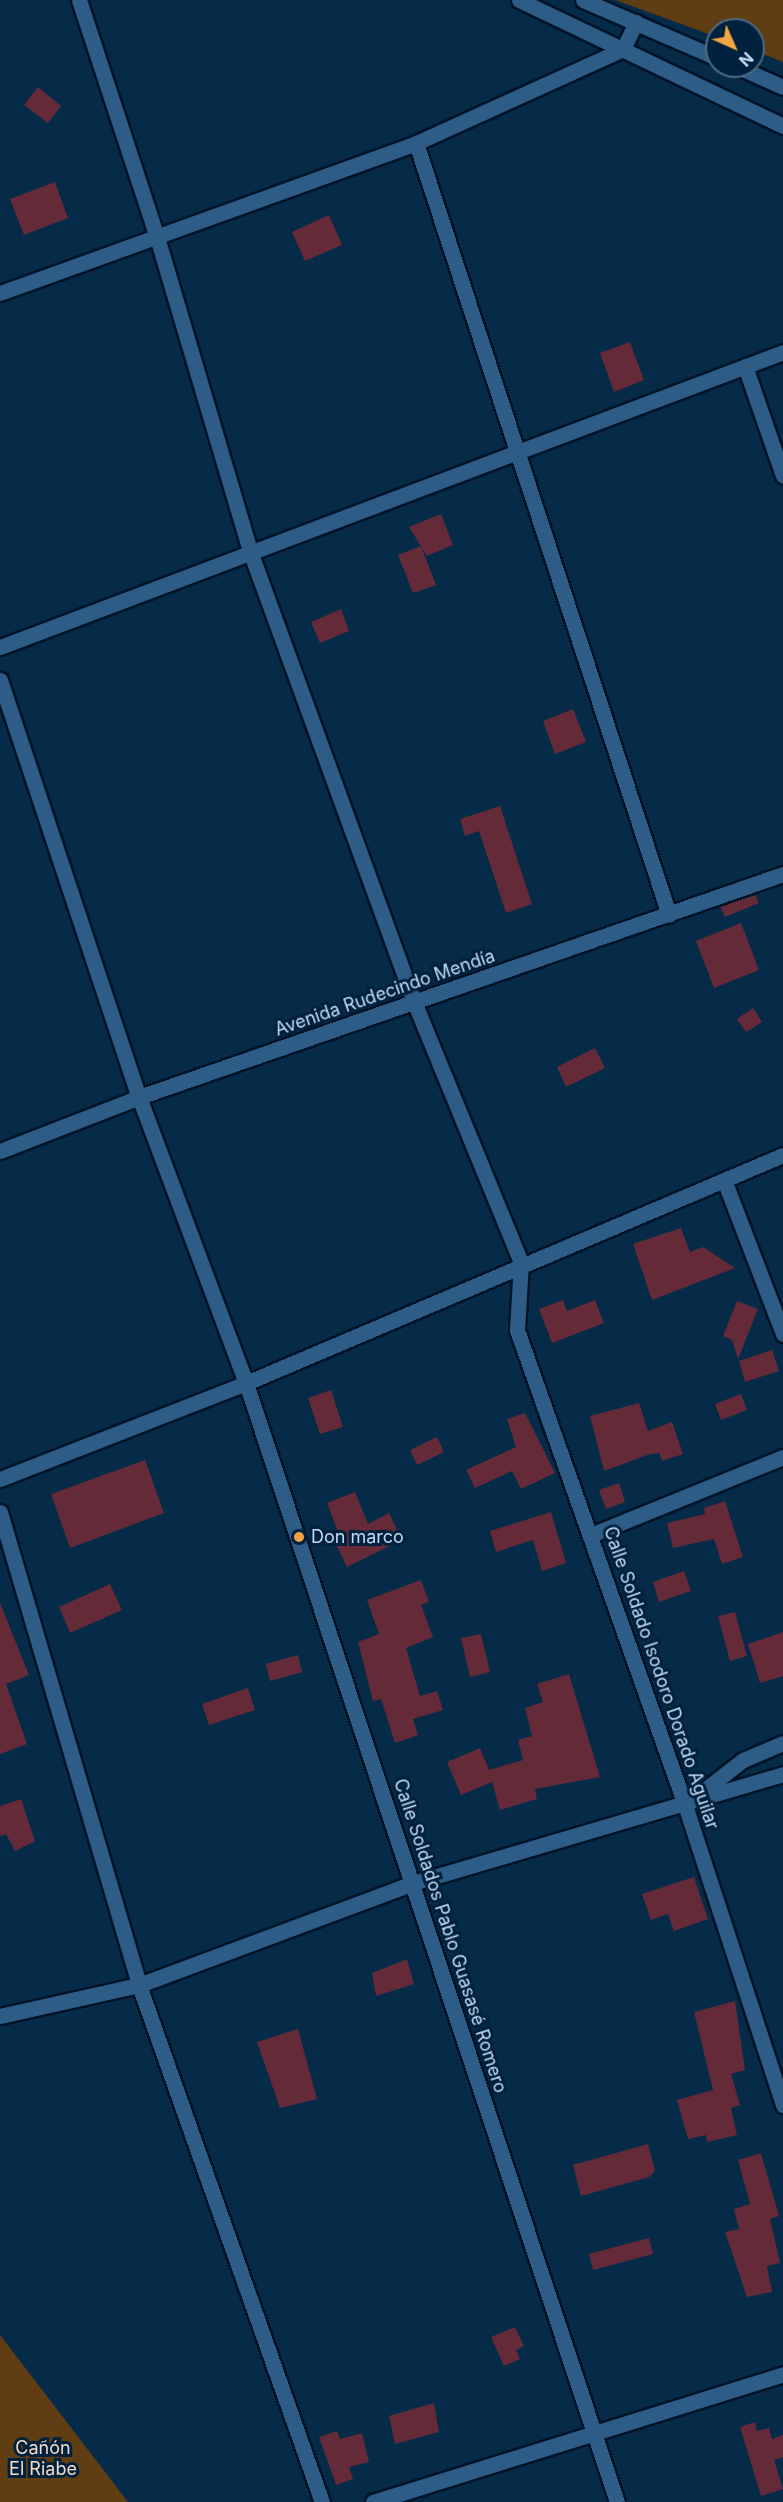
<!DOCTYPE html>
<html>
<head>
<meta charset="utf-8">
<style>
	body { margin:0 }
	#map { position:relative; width:783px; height:2502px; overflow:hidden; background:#052b49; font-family:Inter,sans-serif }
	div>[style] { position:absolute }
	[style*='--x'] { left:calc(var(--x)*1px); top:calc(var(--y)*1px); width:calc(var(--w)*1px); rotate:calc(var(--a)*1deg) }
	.green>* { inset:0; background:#603d12 }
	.building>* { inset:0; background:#652a38 }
	.roads { filter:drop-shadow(2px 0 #001327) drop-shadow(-2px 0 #001327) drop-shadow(0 2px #001327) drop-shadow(0 -2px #001327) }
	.street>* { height:15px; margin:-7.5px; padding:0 7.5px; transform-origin:7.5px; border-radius:7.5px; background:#2d5c86 }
	.secondary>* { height:15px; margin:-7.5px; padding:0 7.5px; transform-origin:7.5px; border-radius:7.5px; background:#2d5c86 }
	.dots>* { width:16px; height:16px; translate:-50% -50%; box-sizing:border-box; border:3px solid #00213e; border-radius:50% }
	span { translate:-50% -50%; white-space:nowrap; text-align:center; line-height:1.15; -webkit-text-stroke:6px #00213e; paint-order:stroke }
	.street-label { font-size:18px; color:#c2dbf3 }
	.poi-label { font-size:18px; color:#c2dbf3 }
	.left { translate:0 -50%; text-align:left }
	.park-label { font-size:18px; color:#f0dac4 }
	.north { position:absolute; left:705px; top:18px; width:60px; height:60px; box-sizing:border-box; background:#00213e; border:2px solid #4e6b86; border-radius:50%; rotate:135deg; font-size:16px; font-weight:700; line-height:24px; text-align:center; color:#c2dbf3 }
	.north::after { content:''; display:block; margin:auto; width:21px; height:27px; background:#f4a443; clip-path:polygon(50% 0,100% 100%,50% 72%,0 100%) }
</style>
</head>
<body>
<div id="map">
	<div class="green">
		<div style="clip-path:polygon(615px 0,783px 0,783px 62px,753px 50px,753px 30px,717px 30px,717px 37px)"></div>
		<div style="clip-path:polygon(0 2335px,128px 2502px,0 2502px)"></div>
	</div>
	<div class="building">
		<div style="clip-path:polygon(38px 87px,61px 106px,48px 123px,24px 105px)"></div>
		<div style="clip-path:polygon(55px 182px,68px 218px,24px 235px,10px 199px)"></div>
		<div style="clip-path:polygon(329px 215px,342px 245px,305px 261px,292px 232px)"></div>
		<div style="clip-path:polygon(630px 342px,644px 380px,614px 392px,600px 353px)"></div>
		<div style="clip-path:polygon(441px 514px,453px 545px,427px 556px,409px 527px)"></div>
		<div style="clip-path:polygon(421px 546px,436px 585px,413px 593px,398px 555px)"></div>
		<div style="clip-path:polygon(341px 609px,349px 631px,320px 643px,311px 622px)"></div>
		<div style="clip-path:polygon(573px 709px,586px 742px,555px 754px,543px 721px)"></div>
		<div style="clip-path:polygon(500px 806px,532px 904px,506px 913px,479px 831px,465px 836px,460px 819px)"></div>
		<div style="clip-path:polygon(755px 894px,759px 903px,725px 917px,720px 906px)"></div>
		<div style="clip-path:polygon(741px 923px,759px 970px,714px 988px,696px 941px)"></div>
		<div style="clip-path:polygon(753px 1008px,762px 1022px,746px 1032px,737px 1019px)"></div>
		<div style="clip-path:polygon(595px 1048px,605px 1068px,566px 1087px,557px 1067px)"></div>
		<div style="clip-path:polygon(681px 1228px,690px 1252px,703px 1247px,735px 1268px,652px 1300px,633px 1244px)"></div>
		<div style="clip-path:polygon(563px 1300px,567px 1311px,595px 1300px,604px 1323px,552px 1343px,539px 1309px)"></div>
		<div style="clip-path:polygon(737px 1301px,758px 1309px,738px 1359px,732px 1340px,723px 1336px)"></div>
		<div style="clip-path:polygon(772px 1350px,779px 1371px,745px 1382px,739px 1361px)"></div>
		<div style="clip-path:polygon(331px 1390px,343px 1427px,320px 1434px,308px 1398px)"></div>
		<div style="clip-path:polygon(741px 1394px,747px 1410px,721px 1420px,715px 1404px)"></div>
		<div style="clip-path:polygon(639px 1403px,648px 1431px,672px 1422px,683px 1454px,662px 1461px,659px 1453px,650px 1454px,604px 1471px,590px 1416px)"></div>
		<div style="clip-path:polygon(525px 1413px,555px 1473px,521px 1489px,512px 1471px,475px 1488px,466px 1470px,516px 1447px,507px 1419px)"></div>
		<div style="clip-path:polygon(437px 1437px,444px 1452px,417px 1465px,410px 1450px)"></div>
		<div style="clip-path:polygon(145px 1460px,164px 1513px,70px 1548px,51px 1494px)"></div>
		<div style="clip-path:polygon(619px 1483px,625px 1502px,606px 1509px,599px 1490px)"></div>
		<div style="clip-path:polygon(355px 1492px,368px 1524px,389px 1513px,402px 1540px,347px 1567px,334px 1540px,340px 1537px,327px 1503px)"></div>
		<div style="clip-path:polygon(725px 1501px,743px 1557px,722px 1564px,714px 1539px,673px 1548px,667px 1523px,705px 1514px,704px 1508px)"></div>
		<div style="clip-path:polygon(551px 1512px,566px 1563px,542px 1571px,533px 1540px,496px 1552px,490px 1531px)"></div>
		<div style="clip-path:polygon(684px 1571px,691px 1591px,659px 1602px,653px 1582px)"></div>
		<div style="clip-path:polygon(421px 1580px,429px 1602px,421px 1605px,433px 1637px,406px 1648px,420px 1696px,437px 1691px,443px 1710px,413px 1719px,418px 1735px,395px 1743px,381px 1699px,373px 1701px,358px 1642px,379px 1634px,367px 1600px)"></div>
		<div style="clip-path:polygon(110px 1584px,122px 1610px,70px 1633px,59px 1607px)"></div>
		<div style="clip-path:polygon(0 1603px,29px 1675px,6px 1684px,27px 1744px,0 1754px)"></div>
		<div style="clip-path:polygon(735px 1612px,747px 1656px,730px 1661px,718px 1616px)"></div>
		<div style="clip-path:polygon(783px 1632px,783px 1676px,760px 1683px,748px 1644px)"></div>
		<div style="clip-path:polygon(481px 1634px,490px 1672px,470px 1677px,461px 1638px)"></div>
		<div style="clip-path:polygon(298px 1655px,302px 1672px,270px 1681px,266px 1664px)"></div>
		<div style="clip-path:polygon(569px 1674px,600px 1777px,535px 1789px,537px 1799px,500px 1810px,492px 1782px,461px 1795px,447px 1762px,480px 1748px,489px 1770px,523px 1760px,518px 1740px,532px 1736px,525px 1708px,543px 1702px,537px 1684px)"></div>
		<div style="clip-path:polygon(248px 1688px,255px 1710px,209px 1725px,202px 1704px)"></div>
		<div style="clip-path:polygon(21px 1799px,35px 1841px,15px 1851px,6px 1834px,0 1836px,0 1806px)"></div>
		<div style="clip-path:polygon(694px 1877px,708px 1919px,674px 1931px,668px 1914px,651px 1920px,642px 1894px)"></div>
		<div style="clip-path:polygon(407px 1959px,414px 1984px,376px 1996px,372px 1973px)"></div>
		<div style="clip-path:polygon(735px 2001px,745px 2070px,731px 2074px,740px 2105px,731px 2108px,737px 2135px,707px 2142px,706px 2135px,688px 2139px,677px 2100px,713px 2090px,694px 2012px)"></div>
		<div style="clip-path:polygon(298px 2029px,317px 2099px,280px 2108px,257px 2042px)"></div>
		<div style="clip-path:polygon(648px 2144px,655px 2171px,649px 2177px,581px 2196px,573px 2165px)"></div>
		<div style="clip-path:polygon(761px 2153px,779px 2216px,770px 2219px,780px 2263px,767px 2266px,772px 2292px,747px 2297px,725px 2232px,739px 2229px,734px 2209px,750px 2204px,738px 2160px)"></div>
		<div style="clip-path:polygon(649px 2238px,653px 2254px,593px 2270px,589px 2254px)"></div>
		<div style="clip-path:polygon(515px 2327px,524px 2346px,516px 2350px,520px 2359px,504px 2366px,491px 2337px)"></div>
		<div style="clip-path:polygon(434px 2403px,439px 2432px,395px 2444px,389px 2416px)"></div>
		<div style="clip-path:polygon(755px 2422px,757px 2431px,769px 2428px,772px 2439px,783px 2435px,783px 2457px,774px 2460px,783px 2489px,761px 2496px,740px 2427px)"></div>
		<div style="clip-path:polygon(337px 2431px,340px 2439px,362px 2433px,369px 2462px,349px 2467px,353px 2479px,336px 2485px,319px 2437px)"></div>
	</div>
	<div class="roads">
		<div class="street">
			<div style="--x:79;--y:0;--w:250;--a:71.8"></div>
			<div style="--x:157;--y:237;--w:327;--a:73.5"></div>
			<div style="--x:250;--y:551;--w:482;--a:70"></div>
			<div style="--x:415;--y:1004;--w:279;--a:67.7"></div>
			<div style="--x:521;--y:1262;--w:68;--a:93.4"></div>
			<div style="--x:517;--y:1330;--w:504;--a:70.52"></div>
			<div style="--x:685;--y:1805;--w:316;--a:71.9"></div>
			<div style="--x:416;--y:143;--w:812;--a:71.85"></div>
			<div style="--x:0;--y:293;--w:442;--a:-19.8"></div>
			<div style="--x:416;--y:143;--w:227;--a:-24.4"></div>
			<div style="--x:623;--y:49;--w:30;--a:-64"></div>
			<div style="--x:745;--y:366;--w:116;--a:70.9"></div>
			<div style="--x:0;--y:647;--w:837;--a:-20.64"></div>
			<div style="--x:0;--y:680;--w:440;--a:71.6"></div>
			<div style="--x:139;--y:1097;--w:305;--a:69.5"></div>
			<div style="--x:246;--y:1383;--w:1179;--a:71.66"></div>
			<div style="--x:0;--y:1151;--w:149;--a:-21.2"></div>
			<div style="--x:139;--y:1097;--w:682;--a:-19.1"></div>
			<div style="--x:724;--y:1180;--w:165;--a:69"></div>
			<div style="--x:0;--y:1479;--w:264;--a:-21.3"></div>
			<div style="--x:246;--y:1383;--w:583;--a:-23.01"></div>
			<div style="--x:0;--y:1512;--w:493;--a:73.6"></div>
			<div style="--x:139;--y:1985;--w:548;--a:70.51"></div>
			<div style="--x:591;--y:1535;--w:207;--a:-22.1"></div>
			<div style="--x:693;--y:1799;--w:63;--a:-38"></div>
			<div style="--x:743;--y:1760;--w:43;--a:-23"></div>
			<div style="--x:0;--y:2016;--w:142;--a:-12.6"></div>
			<div style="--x:139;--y:1985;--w:292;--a:-20.4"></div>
			<div style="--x:413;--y:1883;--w:386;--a:-16.4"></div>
			<div style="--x:373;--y:2502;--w:430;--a:-17.3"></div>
		</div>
		<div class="secondary">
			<div style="--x:519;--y:0;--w:293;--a:25.5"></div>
			<div style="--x:583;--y:0;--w:146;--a:23.4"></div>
			<div style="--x:736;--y:66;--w:51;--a:24.1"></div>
		</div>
	</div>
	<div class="dots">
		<div style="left:299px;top:1537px;background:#f4a443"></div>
	</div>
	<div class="street-label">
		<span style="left:385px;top:993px;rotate:-19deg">Avenida Rudecindo Mendía</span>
		<span style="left:661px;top:1678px;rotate:71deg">Calle Soldado Isodoro Dorado Aguilar</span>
		<span style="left:450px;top:1936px;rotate:72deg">Calle Soldados Pablo Guasasé Romero</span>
	</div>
	<div class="poi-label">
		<span class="left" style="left:311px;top:1537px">Don marco</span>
	</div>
	<div class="park-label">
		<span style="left:43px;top:2459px">Cañón<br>El Riabe</span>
	</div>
	<div class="north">N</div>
</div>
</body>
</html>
